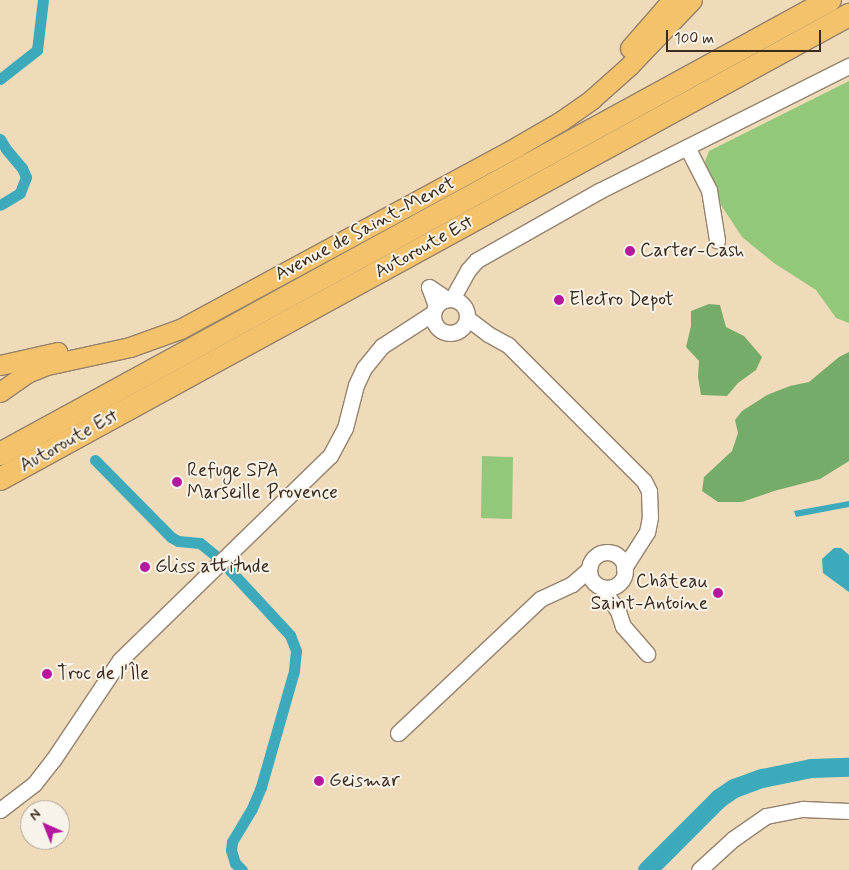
<!DOCTYPE html>
<html>
<head>
<meta charset="utf-8">
<style>
	body { margin:0 }
	#map { position:relative; width:849px; height:870px; overflow:hidden; background:#efdbba; font-family:Mynerve,sans-serif }
	div>[style] { position:absolute }
	[style*='--x'] { left:calc(var(--x)*1px); top:calc(var(--y)*1px); width:calc(var(--w)*1px); rotate:calc(var(--a)*1deg) }
	.green>* { inset:0; background:#93c779 }
	.forest>* { inset:0; background:#76ac69 }
	.water>* { inset:0; background:#3caabb }
	.canal>* { height:11px; margin:-5.5px; padding:0 5.5px; transform-origin:5.5px; border-radius:5.5px; background:#3caabb }
	.river>* { height:19px; margin:-9.5px; padding:0 9.5px; transform-origin:9.5px; border-radius:9.5px; background:#3caabb }
	.roads { filter:drop-shadow(1px 0 #95826c) drop-shadow(-1px 0 #95826c) drop-shadow(0 1px #95826c) drop-shadow(0 -1px #95826c) }
	.minor>* { height:15px; margin:-7.5px; padding:0 7.5px; transform-origin:7.5px; border-radius:7.5px; background:#fff }
	.minor>.ring { margin:-7.5px; padding:0; box-sizing:content-box; background:none; border:15px solid #fff; border-radius:50% }
	.major>* { height:19px; margin:-9.5px; padding:0 9.5px; transform-origin:9.5px; border-radius:9.5px; background:#f3c26a }
	.highway>* { height:22px; margin:-11px; padding:0 11px; transform-origin:11px; border-radius:11px; background:#f3c26a }
	.dots>* { width:14px; height:14px; translate:-50% -50%; box-sizing:border-box; border:2px solid #f7f3e8; border-radius:50% }
	span { translate:-50% -50%; white-space:nowrap; text-align:center; line-height:1.15; -webkit-text-stroke:4px #f7f3e8; paint-order:stroke }
	.street-label { font-size:19px; color:#3b2a1e }
	.poi-label { font-size:19px; color:#3b2a1e }
	.left { translate:0 -50%; text-align:left }
	.right { translate:-100% -50%; text-align:right }
	.north { position:absolute; left:20px; top:800px; width:50px; height:50px; box-sizing:border-box; background:#f7f3e8; border:1px solid #aca397; border-radius:50%; rotate:316deg; font-size:14px; font-weight:700; line-height:20px; text-align:center; color:#3b2a1e }
	.north::after { content:''; display:block; margin:auto; width:18px; height:22px; background:#b5179e; clip-path:polygon(50% 0,100% 100%,50% 72%,0 100%) }
	.scale { position:absolute; left:666px; top:30px; width:155px; height:22px; box-sizing:border-box; border:2px solid #3b2a1e; border-top:0; padding-left:6px; font-size:15px; line-height:18px; white-space:nowrap; color:#3b2a1e; -webkit-text-stroke:4px #f7f3e8; paint-order:stroke }
</style>
</head>
<body>
<div id="map">
	<div class="green">
		<div style="clip-path:polygon(849px 81px,849px 323px,836px 318px,816px 290px,774px 263px,742px 237px,721px 205px,718px 192px,706px 169px,705px 161px,709px 151px)"></div>
		<div style="clip-path:polygon(482px 456px,513px 457px,512px 519px,481px 518px)"></div>
	</div>
	<div class="forest">
		<div style="clip-path:polygon(709px 304px,720px 305px,726px 327px,744px 336px,762px 357px,756px 370px,738px 383px,727px 396px,701px 395px,698px 377px,699px 361px,686px 347px,691px 326px,691px 311px)"></div>
		<div style="clip-path:polygon(849px 352px,849px 461px,820px 479px,774px 491px,742px 502px,718px 502px,702px 491px,704px 477px,732px 451px,738px 433px,735px 420px,742px 411px,767px 395px,790px 386px,809px 382px,839px 357px)"></div>
	</div>
	<div class="water">
		<div style="clip-path:polygon(849px 501px,849px 507px,796px 517px,794px 511px)"></div>
		<div style="clip-path:polygon(834px 548px,841px 548px,849px 555px,849px 592px,823px 573px,822px 559px)"></div>
	</div>
	<div class="canal">
		<div style="--x:0;--y:79;--w:47;--a:-38.1"></div>
		<div style="--x:37;--y:50;--w:50;--a:-83.2"></div>
		<div style="--x:0;--y:139;--w:12;--a:59"></div>
		<div style="--x:6;--y:149;--w:25;--a:50"></div>
		<div style="--x:22;--y:168;--w:10;--a:66"></div>
		<div style="--x:26;--y:177;--w:17;--a:111"></div>
		<div style="--x:20;--y:193;--w:23;--a:149"></div>
		<div style="--x:95;--y:460;--w:108;--a:45.4"></div>
		<div style="--x:171;--y:537;--w:8;--a:30"></div>
		<div style="--x:178;--y:541;--w:22;--a:5"></div>
		<div style="--x:200;--y:543;--w:19;--a:39"></div>
		<div style="--x:226;--y:566;--w:94;--a:47.2"></div>
		<div style="--x:290;--y:635;--w:17;--a:69"></div>
		<div style="--x:296;--y:651;--w:20;--a:96"></div>
		<div style="--x:294;--y:671;--w:121;--a:105.9"></div>
		<div style="--x:261;--y:787;--w:25;--a:113"></div>
		<div style="--x:251;--y:810;--w:37;--a:121"></div>
		<div style="--x:232;--y:842;--w:8;--a:97"></div>
		<div style="--x:231;--y:850;--w:14;--a:73"></div>
		<div style="--x:235;--y:863;--w:10;--a:45"></div>
	</div>
	<div class="river">
		<div style="--x:647;--y:870;--w:102;--a:-45"></div>
		<div style="--x:719;--y:798;--w:18;--a:-34"></div>
		<div style="--x:734;--y:788;--w:30;--a:-20"></div>
		<div style="--x:762;--y:778;--w:50;--a:-11.5"></div>
		<div style="--x:811;--y:768;--w:38;--a:-2"></div>
	</div>
	<div class="roads">
		<div class="minor">
			<div style="--x:687;--y:147;--w:48;--a:62.9"></div>
			<div style="--x:709;--y:190;--w:51;--a:80.9"></div>
			<div class="ring" style="left:433px;top:299px;width:19px;height:19px"></div>
			<div style="--x:452;--y:299;--w:33;--a:-61"></div>
			<div style="--x:468;--y:270;--w:13;--a:-48"></div>
			<div style="--x:477;--y:260;--w:140;--a:-29.5"></div>
			<div style="--x:599;--y:191;--w:280;--a:-26.6"></div>
			<div style="--x:436;--y:306;--w:20;--a:-110"></div>
			<div style="--x:429;--y:287;--w:22;--a:34"></div>
			<div style="--x:467;--y:318;--w:26;--a:37"></div>
			<div style="--x:488;--y:334;--w:23;--a:29"></div>
			<div style="--x:508;--y:345;--w:192;--a:45"></div>
			<div style="--x:644;--y:481;--w:11;--a:63"></div>
			<div style="--x:649;--y:491;--w:26;--a:88"></div>
			<div style="--x:650;--y:517;--w:15;--a:101"></div>
			<div style="--x:647;--y:532;--w:43;--a:122.6"></div>
			<div class="ring" style="left:589px;top:552px;width:21px;height:21px"></div>
			<div style="--x:602;--y:588;--w:28;--a:55"></div>
			<div style="--x:618;--y:611;--w:16;--a:72"></div>
			<div style="--x:623;--y:626;--w:37;--a:49"></div>
			<div style="--x:398;--y:733;--w:195;--a:-43.3"></div>
			<div style="--x:540;--y:599;--w:35;--a:-25"></div>
			<div style="--x:572;--y:584;--w:23;--a:-41"></div>
			<div style="--x:0;--y:810;--w:43;--a:-37.4"></div>
			<div style="--x:34;--y:784;--w:31;--a:-52"></div>
			<div style="--x:53;--y:760;--w:120;--a:-56.2"></div>
			<div style="--x:120;--y:660;--w:293;--a:-44.2"></div>
			<div style="--x:330;--y:456;--w:32;--a:-62"></div>
			<div style="--x:345;--y:428;--w:44;--a:-75.7"></div>
			<div style="--x:356;--y:385;--w:19;--a:-65"></div>
			<div style="--x:364;--y:368;--w:28;--a:-51"></div>
			<div style="--x:382;--y:346;--w:61;--a:-32.9"></div>
			<div style="--x:699;--y:870;--w:46;--a:-42.4"></div>
			<div style="--x:733;--y:839;--w:40;--a:-34.9"></div>
			<div style="--x:766;--y:816;--w:38;--a:-11"></div>
			<div style="--x:803;--y:809;--w:46;--a:2.5"></div>
		</div>
		<div class="major">
			<div style="--x:630;--y:48;--w:64;--a:-48.8"></div>
			<div style="--x:0;--y:365;--w:59;--a:-12.6"></div>
			<div style="--x:0;--y:392;--w:33;--a:-35"></div>
			<div style="--x:27;--y:373;--w:22;--a:-22"></div>
			<div style="--x:47;--y:365;--w:85;--a:-12.2"></div>
			<div style="--x:130;--y:347;--w:53;--a:-19.8"></div>
			<div style="--x:180;--y:329;--w:384;--a:-28.4"></div>
			<div style="--x:518;--y:146;--w:50;--a:-30.2"></div>
			<div style="--x:561;--y:121;--w:38;--a:-35"></div>
			<div style="--x:592;--y:99;--w:50;--a:-41.7"></div>
			<div style="--x:629;--y:66;--w:91;--a:-46.3"></div>
		</div>
		<div class="highway">
			<div style="--x:0;--y:454;--w:946;--a:-28.68"></div>
			<div style="--x:0;--y:479;--w:968;--a:-28.66"></div>
		</div>
	</div>
	<div class="dots">
		<div style="left:630px;top:251px;background:#b5179e"></div>
		<div style="left:559px;top:300px;background:#b5179e"></div>
		<div style="left:177px;top:482px;background:#b5179e"></div>
		<div style="left:145px;top:567px;background:#b5179e"></div>
		<div style="left:718px;top:593px;background:#b5179e"></div>
		<div style="left:47px;top:674px;background:#b5179e"></div>
		<div style="left:319px;top:781px;background:#b5179e"></div>
	</div>
	<div class="street-label">
		<span style="left:365px;top:229px;rotate:-28deg">Avenue de Saint-Menet</span>
		<span style="left:424px;top:247px;rotate:-29deg">Autoroute Est</span>
		<span style="left:69px;top:441px;rotate:-29deg">Autoroute Est</span>
	</div>
	<div class="poi-label">
		<span class="left" style="left:640px;top:251px">Carter-Cash</span>
		<span class="left" style="left:569px;top:300px">Electro Depot</span>
		<span class="left" style="left:187px;top:482px">Refuge SPA<br>Marseille Provence</span>
		<span class="left" style="left:155px;top:567px">Gliss attitude</span>
		<span class="right" style="left:708px;top:593px">Château<br>Saint-Antoine</span>
		<span class="left" style="left:57px;top:674px">Troc de l'Île</span>
		<span class="left" style="left:329px;top:781px">Geismar</span>
	</div>
	<div class="north">N</div>
	<div class="scale">100 m</div>
</div>
</body>
</html>
